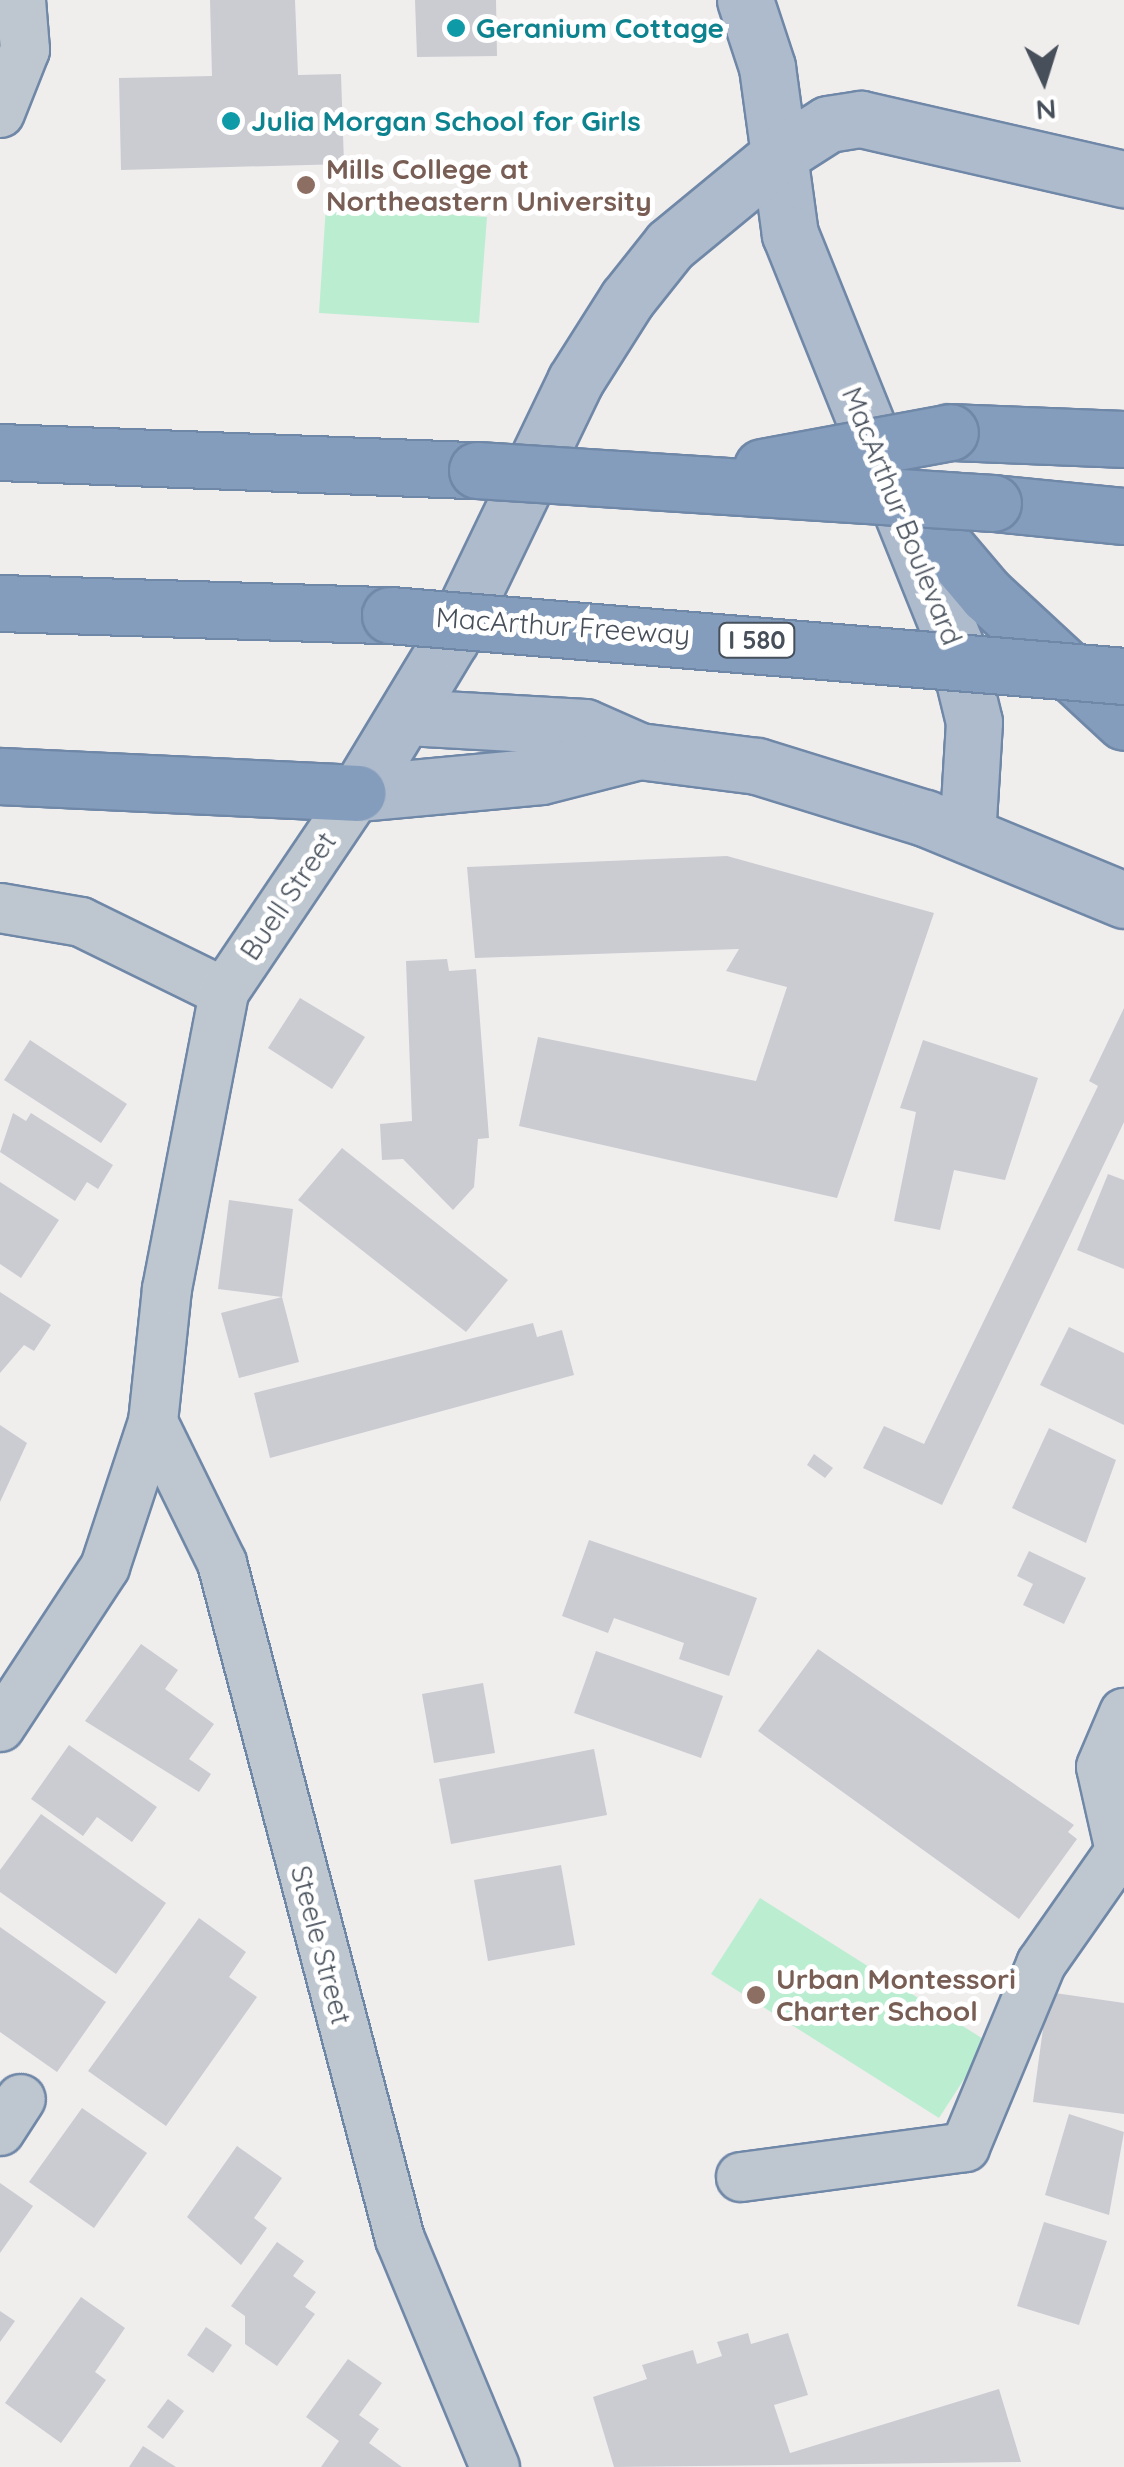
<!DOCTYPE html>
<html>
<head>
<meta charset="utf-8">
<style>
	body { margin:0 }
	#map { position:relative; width:1124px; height:2467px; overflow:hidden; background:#f0eded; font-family:Quicksand,sans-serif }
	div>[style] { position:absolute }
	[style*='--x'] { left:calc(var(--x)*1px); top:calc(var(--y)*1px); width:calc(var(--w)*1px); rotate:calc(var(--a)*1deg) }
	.green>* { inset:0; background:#bbeed1 }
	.building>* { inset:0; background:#caccd2 }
	.roads { filter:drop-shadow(2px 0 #7088a8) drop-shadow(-2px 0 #7088a8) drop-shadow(0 2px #7088a8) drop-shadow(0 -2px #7088a8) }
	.minor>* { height:48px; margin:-24px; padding:0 24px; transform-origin:24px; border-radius:24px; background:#bec7cf }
	.major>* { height:55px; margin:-27.5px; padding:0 27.5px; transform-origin:27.5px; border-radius:27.5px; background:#adbbcc }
	.highway>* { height:55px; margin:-27.5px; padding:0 27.5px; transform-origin:27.5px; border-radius:27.5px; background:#859dbc }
	.bridges { filter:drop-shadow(2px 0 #7088a8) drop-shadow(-2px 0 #7088a8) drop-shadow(0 2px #7088a8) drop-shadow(0 -2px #7088a8) }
	.highway-bridge>* { height:55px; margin:-27.5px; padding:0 27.5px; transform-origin:27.5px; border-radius:27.5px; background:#859dbc }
	.dots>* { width:28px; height:28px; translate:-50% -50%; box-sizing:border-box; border:5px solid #fff; border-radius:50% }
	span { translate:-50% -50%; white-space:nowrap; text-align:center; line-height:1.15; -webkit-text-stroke:10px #fff; paint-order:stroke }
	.shield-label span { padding:2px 8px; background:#fff; border:2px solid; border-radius:8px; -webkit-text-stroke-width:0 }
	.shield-label { font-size:25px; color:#464f5a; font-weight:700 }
	.culture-label { font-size:28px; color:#0d838f; font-weight:700 }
	.left { translate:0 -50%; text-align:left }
	.education-label { font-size:28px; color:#785e54; font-weight:700 }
	.street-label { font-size:28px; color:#464f5a }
	.north { position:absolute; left:994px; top:30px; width:100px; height:100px; -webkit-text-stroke:8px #fff; paint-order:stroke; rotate:176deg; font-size:28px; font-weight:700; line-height:40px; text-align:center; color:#464f5a }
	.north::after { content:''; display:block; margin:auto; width:35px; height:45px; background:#464f5a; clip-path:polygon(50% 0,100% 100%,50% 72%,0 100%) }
</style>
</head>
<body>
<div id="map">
	<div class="green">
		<div style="clip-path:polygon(326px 206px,487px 217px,479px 323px,319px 313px)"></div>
		<div style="clip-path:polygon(760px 1898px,988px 2042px,939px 2118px,711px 1974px)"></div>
	</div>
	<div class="building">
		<div style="clip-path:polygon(210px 0,295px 0,298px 75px,341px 74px,344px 164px,121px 170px,119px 78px,212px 76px)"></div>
		<div style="clip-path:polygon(415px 0,496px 0,497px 56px,417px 57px)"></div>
		<div style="clip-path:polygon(727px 856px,934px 913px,837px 1198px,519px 1126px,538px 1037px,756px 1081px,787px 987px,726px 971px,739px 949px,475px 958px,467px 867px)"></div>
		<div style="clip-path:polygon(447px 959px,449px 971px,476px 969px,489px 1138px,478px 1139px,474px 1187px,453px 1210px,403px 1159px,382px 1160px,380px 1124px,412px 1121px,406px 961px)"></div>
		<div style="clip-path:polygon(300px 998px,365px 1037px,332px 1089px,268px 1048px)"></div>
		<div style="clip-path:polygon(1124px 1008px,1124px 1122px,942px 1505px,863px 1468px,884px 1426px,924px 1444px,1098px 1086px,1089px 1081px)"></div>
		<div style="clip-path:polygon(30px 1040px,127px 1104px,101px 1143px,4px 1080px)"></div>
		<div style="clip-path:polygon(923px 1040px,1038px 1078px,1005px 1180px,954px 1170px,940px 1230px,894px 1221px,916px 1112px,900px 1108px)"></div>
		<div style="clip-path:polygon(13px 1113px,26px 1121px,31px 1113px,113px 1165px,98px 1189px,87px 1182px,75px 1201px,0 1152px)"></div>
		<div style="clip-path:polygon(342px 1148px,508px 1280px,466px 1332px,298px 1200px)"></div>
		<div style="clip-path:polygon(1108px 1174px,1124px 1180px,1124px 1269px,1077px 1250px)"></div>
		<div style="clip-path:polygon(0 1182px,59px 1220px,21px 1278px,0 1264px)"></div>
		<div style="clip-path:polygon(229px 1200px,293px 1209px,282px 1297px,299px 1362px,239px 1378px,221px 1313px,282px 1297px,218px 1289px)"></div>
		<div style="clip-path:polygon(0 1292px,51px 1325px,34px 1351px,24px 1345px,0 1373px)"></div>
		<div style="clip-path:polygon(533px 1323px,537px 1337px,562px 1330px,574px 1375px,270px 1458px,254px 1393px)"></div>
		<div style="clip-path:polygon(1069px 1327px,1124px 1353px,1124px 1425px,1040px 1385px)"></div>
		<div style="clip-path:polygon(0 1425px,27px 1443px,0 1502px)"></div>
		<div style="clip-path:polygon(1049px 1428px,1116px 1460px,1086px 1543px,1012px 1508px)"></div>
		<div style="clip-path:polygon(814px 1454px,833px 1468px,825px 1478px,807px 1465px)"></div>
		<div style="clip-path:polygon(589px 1540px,757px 1598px,729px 1676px,679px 1659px,684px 1643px,614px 1618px,608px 1633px,562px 1616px)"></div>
		<div style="clip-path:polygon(1029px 1551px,1086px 1578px,1064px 1624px,1023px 1605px,1033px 1584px,1017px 1576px)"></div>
		<div style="clip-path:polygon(141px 1644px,178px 1670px,165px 1689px,214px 1724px,189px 1759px,211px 1774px,199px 1792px,85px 1721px)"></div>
		<div style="clip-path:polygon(818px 1649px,1074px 1825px,1068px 1832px,1077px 1839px,1019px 1919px,758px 1731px)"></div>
		<div style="clip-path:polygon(596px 1651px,723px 1696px,701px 1758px,574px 1713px)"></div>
		<div style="clip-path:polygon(483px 1683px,495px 1753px,434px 1763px,422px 1694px)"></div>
		<div style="clip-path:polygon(69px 1745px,157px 1807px,132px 1842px,97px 1817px,83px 1836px,31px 1799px)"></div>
		<div style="clip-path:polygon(594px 1749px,607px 1815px,451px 1844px,439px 1779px)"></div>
		<div style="clip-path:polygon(41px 1814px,166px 1903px,116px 1974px,0 1892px,0 1870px)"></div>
		<div style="clip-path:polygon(561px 1865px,575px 1945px,488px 1961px,474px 1880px)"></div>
		<div style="clip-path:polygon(199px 1918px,246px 1952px,229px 1977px,257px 1997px,166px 2126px,88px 2071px)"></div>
		<div style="clip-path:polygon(0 1927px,106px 2002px,57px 2072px,0 2032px)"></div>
		<div style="clip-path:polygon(1048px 1992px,1124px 2003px,1124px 2114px,1033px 2102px)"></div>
		<div style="clip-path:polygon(82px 2108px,147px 2153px,94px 2228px,29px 2182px)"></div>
		<div style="clip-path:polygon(1069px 2114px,1124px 2132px,1109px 2215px,1045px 2195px)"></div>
		<div style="clip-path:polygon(237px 2146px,282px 2178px,254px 2218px,267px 2228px,241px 2265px,187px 2217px)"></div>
		<div style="clip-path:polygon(0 2183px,33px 2206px,0 2253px)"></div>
		<div style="clip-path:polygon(1044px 2222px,1107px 2241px,1079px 2325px,1017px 2306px)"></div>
		<div style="clip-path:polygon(277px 2242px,304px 2261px,293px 2276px,316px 2292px,305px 2307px,315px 2314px,277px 2366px,245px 2344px,245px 2316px,231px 2306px)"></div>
		<div style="clip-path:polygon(81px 2297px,125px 2328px,95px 2372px,106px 2380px,61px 2443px,5px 2403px)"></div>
		<div style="clip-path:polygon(0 2311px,15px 2321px,0 2342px)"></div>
		<div style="clip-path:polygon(206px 2327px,232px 2345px,213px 2373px,187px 2355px)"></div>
		<div style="clip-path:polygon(748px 2333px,751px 2344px,788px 2333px,808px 2395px,774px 2405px,790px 2453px,999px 2389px,1021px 2462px,614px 2467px,593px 2397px,647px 2379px,642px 2365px,693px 2350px,697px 2364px,722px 2356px,717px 2342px)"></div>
		<div style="clip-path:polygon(348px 2359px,382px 2383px,359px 2415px,379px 2429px,369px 2443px,402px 2467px,321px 2467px,339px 2441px,306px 2417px)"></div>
		<div style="clip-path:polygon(168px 2399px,184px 2411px,163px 2439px,147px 2427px)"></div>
		<div style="clip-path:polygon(143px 2446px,176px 2467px,129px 2467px)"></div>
	</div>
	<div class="roads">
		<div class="minor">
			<div style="--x:0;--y:113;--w:68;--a:-68.4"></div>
			<div style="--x:25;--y:50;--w:50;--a:-94.6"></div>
			<div style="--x:0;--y:908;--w:82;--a:9.8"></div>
			<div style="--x:81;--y:922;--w:159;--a:26.1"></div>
			<div style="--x:153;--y:1422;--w:157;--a:63.9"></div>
			<div style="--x:222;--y:1563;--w:699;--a:75.25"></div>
			<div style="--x:400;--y:2239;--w:247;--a:67.4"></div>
			<div style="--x:0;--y:1727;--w:191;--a:-56.7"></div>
			<div style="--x:105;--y:1567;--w:153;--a:-71.7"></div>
			<div style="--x:153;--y:1422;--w:134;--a:-84"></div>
			<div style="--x:167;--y:1289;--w:302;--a:-79.1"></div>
			<div style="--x:224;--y:992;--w:240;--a:-56"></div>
			<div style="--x:0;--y:2131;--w:38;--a:-57"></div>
			<div style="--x:741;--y:2177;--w:226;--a:-7.6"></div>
			<div style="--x:965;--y:2147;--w:198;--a:-67.4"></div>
			<div style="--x:1041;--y:1964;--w:138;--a:-55"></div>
			<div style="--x:1120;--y:1851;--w:86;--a:-102.7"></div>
			<div style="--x:1101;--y:1767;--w:59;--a:-66.9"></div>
		</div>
		<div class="major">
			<div style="--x:745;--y:0;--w:71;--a:71.8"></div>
			<div style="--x:767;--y:67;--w:169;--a:82.2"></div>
			<div style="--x:790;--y:234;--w:442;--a:68.1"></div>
			<div style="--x:955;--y:644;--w:80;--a:76.3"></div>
			<div style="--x:974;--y:722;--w:113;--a:93.5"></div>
			<div style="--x:407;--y:717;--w:178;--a:3.2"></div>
			<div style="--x:585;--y:727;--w:59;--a:24"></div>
			<div style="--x:639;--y:751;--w:119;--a:7.2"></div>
			<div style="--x:757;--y:766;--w:176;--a:17.2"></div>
			<div style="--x:925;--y:818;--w:215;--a:22.4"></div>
			<div style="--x:358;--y:793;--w:180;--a:-58.9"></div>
			<div style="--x:451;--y:639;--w:286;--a:-64.3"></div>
			<div style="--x:575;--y:381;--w:97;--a:-57.6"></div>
			<div style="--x:627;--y:299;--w:69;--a:-51.5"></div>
			<div style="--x:670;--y:245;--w:140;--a:-39.5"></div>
			<div style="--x:778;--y:156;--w:59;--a:-32.6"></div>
			<div style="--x:828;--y:124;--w:33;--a:-9"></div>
			<div style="--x:861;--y:119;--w:270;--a:12.9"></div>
			<div style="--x:358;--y:793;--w:184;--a:-5.3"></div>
			<div style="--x:541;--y:776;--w:101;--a:-14.3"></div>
		</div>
		<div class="highway">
			<div style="--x:950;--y:432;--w:174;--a:2.3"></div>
			<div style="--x:0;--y:452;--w:477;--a:2.2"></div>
			<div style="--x:886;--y:476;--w:155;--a:49.7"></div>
			<div style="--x:986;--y:594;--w:188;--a:42.8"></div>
			<div style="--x:993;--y:503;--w:132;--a:5.7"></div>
			<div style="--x:0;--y:603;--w:390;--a:1.8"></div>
			<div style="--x:0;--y:776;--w:358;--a:2.7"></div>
		</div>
	</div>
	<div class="bridges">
		<div class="highway-bridge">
			<div style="--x:762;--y:467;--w:191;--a:-10.5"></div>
			<div style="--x:477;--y:470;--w:517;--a:3.66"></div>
			<div style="--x:390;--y:615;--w:737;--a:4.75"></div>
		</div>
	</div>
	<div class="dots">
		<div style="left:456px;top:28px;background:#0f9aa8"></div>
		<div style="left:231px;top:121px;background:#0f9aa8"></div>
		<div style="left:306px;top:185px;background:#8d6e63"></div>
		<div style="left:756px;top:1995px;background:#8d6e63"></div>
	</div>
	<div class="shield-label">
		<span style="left:757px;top:640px">I 580</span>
	</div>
	<div class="culture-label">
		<span class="left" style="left:476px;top:28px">Geranium Cottage</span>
		<span class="left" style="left:251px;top:121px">Julia Morgan School for Girls</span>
	</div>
	<div class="education-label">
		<span class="left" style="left:326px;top:185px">Mills College at<br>Northeastern University</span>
		<span class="left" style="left:776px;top:1995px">Urban Montessori<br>Charter School</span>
	</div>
	<div class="street-label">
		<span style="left:902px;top:516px;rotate:68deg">MacArthur Boulevard</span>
		<span style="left:563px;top:626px;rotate:4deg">MacArthur Freeway</span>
		<span style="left:288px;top:896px;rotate:-56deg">Buell Street</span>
		<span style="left:321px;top:1945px;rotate:75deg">Steele Street</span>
	</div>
	<div class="north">N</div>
</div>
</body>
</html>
